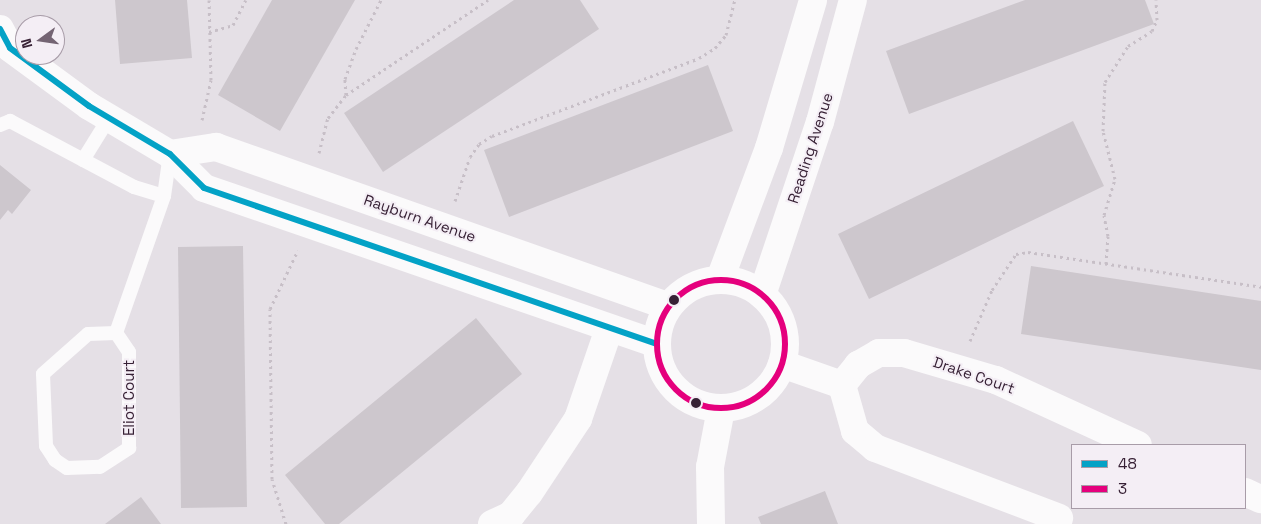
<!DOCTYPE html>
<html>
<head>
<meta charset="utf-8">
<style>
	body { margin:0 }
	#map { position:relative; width:1261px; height:524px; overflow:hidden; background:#e5e0e6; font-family:"Space Grotesk",sans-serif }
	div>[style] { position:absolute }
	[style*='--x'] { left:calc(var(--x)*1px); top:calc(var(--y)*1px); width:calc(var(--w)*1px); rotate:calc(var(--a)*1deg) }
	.building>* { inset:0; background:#cdc7cd }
	.path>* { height:3px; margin-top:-1.5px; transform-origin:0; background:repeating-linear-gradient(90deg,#c7bfc7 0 2.5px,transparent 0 6.5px) }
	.service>* { height:14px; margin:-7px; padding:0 7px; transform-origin:7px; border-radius:7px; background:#fbfafb }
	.minor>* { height:28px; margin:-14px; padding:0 14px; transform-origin:14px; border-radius:14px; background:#fbfafb }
	.minor>.ring { margin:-14px; padding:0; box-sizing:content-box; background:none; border:28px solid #fbfafb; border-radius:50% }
	.bus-1>* { height:6px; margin:-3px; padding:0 3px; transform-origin:3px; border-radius:3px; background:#03a2c6 }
	.bus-2>* { height:6px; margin:-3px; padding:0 3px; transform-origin:3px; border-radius:3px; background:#e5007d }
	.bus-2>.ring { margin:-3px; padding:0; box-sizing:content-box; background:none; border:6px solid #e5007d; border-radius:50% }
	.dots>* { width:14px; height:14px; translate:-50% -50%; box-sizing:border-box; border:2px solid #f4eef5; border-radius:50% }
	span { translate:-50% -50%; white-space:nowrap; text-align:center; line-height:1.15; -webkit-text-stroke:4px #f4eef5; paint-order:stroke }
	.street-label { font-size:15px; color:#372135 }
	.legend { position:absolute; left:1071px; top:444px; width:175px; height:65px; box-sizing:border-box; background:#f4eef5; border:1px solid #a89ca8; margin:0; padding:6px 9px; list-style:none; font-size:15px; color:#372135 }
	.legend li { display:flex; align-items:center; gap:10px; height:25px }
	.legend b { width:25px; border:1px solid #a89ca8 }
	.north { position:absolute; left:15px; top:15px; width:50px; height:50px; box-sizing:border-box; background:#f4eef5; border:1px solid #a89ca8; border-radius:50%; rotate:256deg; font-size:14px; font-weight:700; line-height:20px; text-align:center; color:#372135 }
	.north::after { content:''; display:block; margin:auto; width:18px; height:22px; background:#746473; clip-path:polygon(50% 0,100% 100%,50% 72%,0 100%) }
</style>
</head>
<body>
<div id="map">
	<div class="building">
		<div style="clip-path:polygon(115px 0,187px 0,192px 58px,120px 64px)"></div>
		<div style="clip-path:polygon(272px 0,355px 0,280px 131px,218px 95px)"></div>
		<div style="clip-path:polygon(514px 0,580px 0,599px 29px,383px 172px,344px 113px)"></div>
		<div style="clip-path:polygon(1025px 0,1145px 0,1154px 24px,909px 114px,886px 51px)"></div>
		<div style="clip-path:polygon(708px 65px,733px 131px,509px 217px,484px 150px)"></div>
		<div style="clip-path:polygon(1073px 121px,1104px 186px,869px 299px,838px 234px)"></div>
		<div style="clip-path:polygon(0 165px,31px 190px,12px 214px,8px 210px,0 220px)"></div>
		<div style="clip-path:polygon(243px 246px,247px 507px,181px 508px,178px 247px)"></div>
		<div style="clip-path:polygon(1031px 266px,1261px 301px,1261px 370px,1021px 334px)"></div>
		<div style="clip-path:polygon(476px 318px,522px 374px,339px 524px,325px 524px,285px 475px)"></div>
		<div style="clip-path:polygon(825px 491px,838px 524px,761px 524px,758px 517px)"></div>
		<div style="clip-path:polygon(141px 497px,161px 524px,105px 524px)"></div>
	</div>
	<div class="path">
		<div style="--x:209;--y:32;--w:25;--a:-16"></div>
		<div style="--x:233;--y:25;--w:28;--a:-63"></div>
		<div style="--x:346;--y:95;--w:16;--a:-94"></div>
		<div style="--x:345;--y:79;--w:32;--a:-70"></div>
		<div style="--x:356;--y:49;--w:55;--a:-63"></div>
		<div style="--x:202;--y:120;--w:41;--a:-77.3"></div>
		<div style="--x:211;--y:80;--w:80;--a:-91.4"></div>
		<div style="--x:319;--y:153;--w:36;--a:-76"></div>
		<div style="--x:328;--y:118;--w:29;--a:-52"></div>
		<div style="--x:346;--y:95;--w:171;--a:-33.8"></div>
		<div style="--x:455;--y:201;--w:46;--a:-71.2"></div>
		<div style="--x:470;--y:157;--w:16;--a:-55"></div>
		<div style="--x:479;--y:144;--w:15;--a:-32"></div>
		<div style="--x:492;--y:136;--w:221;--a:-20.6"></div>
		<div style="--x:699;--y:58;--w:19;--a:-32"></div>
		<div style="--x:715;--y:48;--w:17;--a:-50"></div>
		<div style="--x:726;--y:35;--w:36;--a:-76"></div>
		<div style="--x:1106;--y:264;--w:28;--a:-86"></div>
		<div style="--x:1108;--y:236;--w:21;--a:-101"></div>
		<div style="--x:1104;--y:215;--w:38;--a:-73"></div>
		<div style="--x:1115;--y:179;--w:49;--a:-104"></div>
		<div style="--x:1103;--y:131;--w:49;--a:-87.7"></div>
		<div style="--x:1105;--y:82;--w:43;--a:-57.4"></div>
		<div style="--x:1128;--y:46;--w:28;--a:-32"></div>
		<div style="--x:1152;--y:31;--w:12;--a:-66"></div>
		<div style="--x:1157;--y:20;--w:20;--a:-93"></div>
		<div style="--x:970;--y:341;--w:56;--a:-66.7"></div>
		<div style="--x:992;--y:290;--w:43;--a:-56.3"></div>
		<div style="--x:1016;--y:254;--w:12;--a:-9"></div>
		<div style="--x:1028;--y:252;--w:236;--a:8.5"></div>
		<div style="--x:286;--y:524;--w:47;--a:-107.3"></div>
		<div style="--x:272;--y:479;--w:170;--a:-90.7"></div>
		<div style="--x:270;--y:309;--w:65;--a:-64.6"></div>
	</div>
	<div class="service">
		<div style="--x:0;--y:125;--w:11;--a:-22"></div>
		<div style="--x:10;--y:121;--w:140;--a:28"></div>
		<div style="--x:134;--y:187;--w:31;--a:17"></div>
		<div style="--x:83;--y:160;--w:49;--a:-58.2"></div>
		<div style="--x:116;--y:333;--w:28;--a:178"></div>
		<div style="--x:88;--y:334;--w:60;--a:138.4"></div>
		<div style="--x:43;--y:374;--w:72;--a:87.6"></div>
		<div style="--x:46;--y:446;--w:17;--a:57"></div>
		<div style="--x:55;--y:460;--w:14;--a:34"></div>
		<div style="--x:67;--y:468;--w:33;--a:-2"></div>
		<div style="--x:100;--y:467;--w:35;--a:-33"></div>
		<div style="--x:129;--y:448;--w:96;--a:-90"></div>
		<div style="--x:129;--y:352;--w:23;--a:-124"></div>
		<div style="--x:116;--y:333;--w:145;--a:-70.7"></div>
		<div style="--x:164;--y:196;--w:42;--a:-81.9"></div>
	</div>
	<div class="minor">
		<div style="--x:0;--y:29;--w:21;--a:62"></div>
		<div style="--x:10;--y:48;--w:98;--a:36.3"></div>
		<div style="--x:89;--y:106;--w:94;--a:30.7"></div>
		<div style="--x:170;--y:154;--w:48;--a:45"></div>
		<div style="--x:204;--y:188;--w:478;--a:19"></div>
		<div style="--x:170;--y:154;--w:47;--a:-8.7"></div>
		<div style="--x:216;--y:147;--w:479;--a:19.4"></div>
		<div style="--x:720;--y:279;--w:140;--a:-69.5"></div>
		<div style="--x:769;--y:148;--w:154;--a:-73.4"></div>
		<div class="ring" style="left:657px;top:280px;width:100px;height:100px"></div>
		<div style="--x:762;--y:295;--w:182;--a:-71.5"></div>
		<div style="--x:820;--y:122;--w:126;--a:-74.9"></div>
		<div style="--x:782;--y:364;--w:64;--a:19.3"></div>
		<div style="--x:842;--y:385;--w:48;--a:74.2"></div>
		<div style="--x:855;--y:431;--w:26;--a:40"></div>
		<div style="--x:875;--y:448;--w:197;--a:20.8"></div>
		<div style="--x:842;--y:385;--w:26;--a:-51"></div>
		<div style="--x:858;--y:365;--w:24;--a:-30"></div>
		<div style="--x:879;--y:353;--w:25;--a:0"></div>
		<div style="--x:904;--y:353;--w:96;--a:16.4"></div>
		<div style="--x:996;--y:380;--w:156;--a:24.6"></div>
		<div style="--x:1245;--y:492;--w:17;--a:25"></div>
		<div style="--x:492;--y:524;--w:21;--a:-25"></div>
		<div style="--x:511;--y:515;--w:28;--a:-51"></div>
		<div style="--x:529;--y:493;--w:89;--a:-56.5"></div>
		<div style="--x:578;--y:419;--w:95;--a:-71"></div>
		<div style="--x:711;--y:524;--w:57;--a:-91"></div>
		<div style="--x:710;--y:467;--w:59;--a:-79.3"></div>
	</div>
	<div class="bus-1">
		<div style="--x:0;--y:29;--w:21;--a:62"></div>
		<div style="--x:10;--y:48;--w:98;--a:36.3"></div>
		<div style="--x:89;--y:106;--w:94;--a:30.7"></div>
		<div style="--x:170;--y:154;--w:48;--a:45"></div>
		<div style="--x:204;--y:188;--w:478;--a:19"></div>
	</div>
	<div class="bus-2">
		<div class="ring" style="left:657px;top:280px;width:122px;height:122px"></div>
	</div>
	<div class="dots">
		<div style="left:674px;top:300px;background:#372135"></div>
		<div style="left:696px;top:403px;background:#372135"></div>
	</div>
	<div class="street-label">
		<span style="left:810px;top:148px;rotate:-72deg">Reading Avenue</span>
		<span style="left:420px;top:218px;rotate:19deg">Rayburn Avenue</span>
		<span style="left:974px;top:375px;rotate:19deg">Drake Court</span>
		<span style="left:129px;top:398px;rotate:-90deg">Eliot Court</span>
	</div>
	<ul class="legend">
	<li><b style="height:6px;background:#03a2c6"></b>48</li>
	<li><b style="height:6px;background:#e5007d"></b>3</li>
	</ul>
	<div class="north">N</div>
</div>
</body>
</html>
